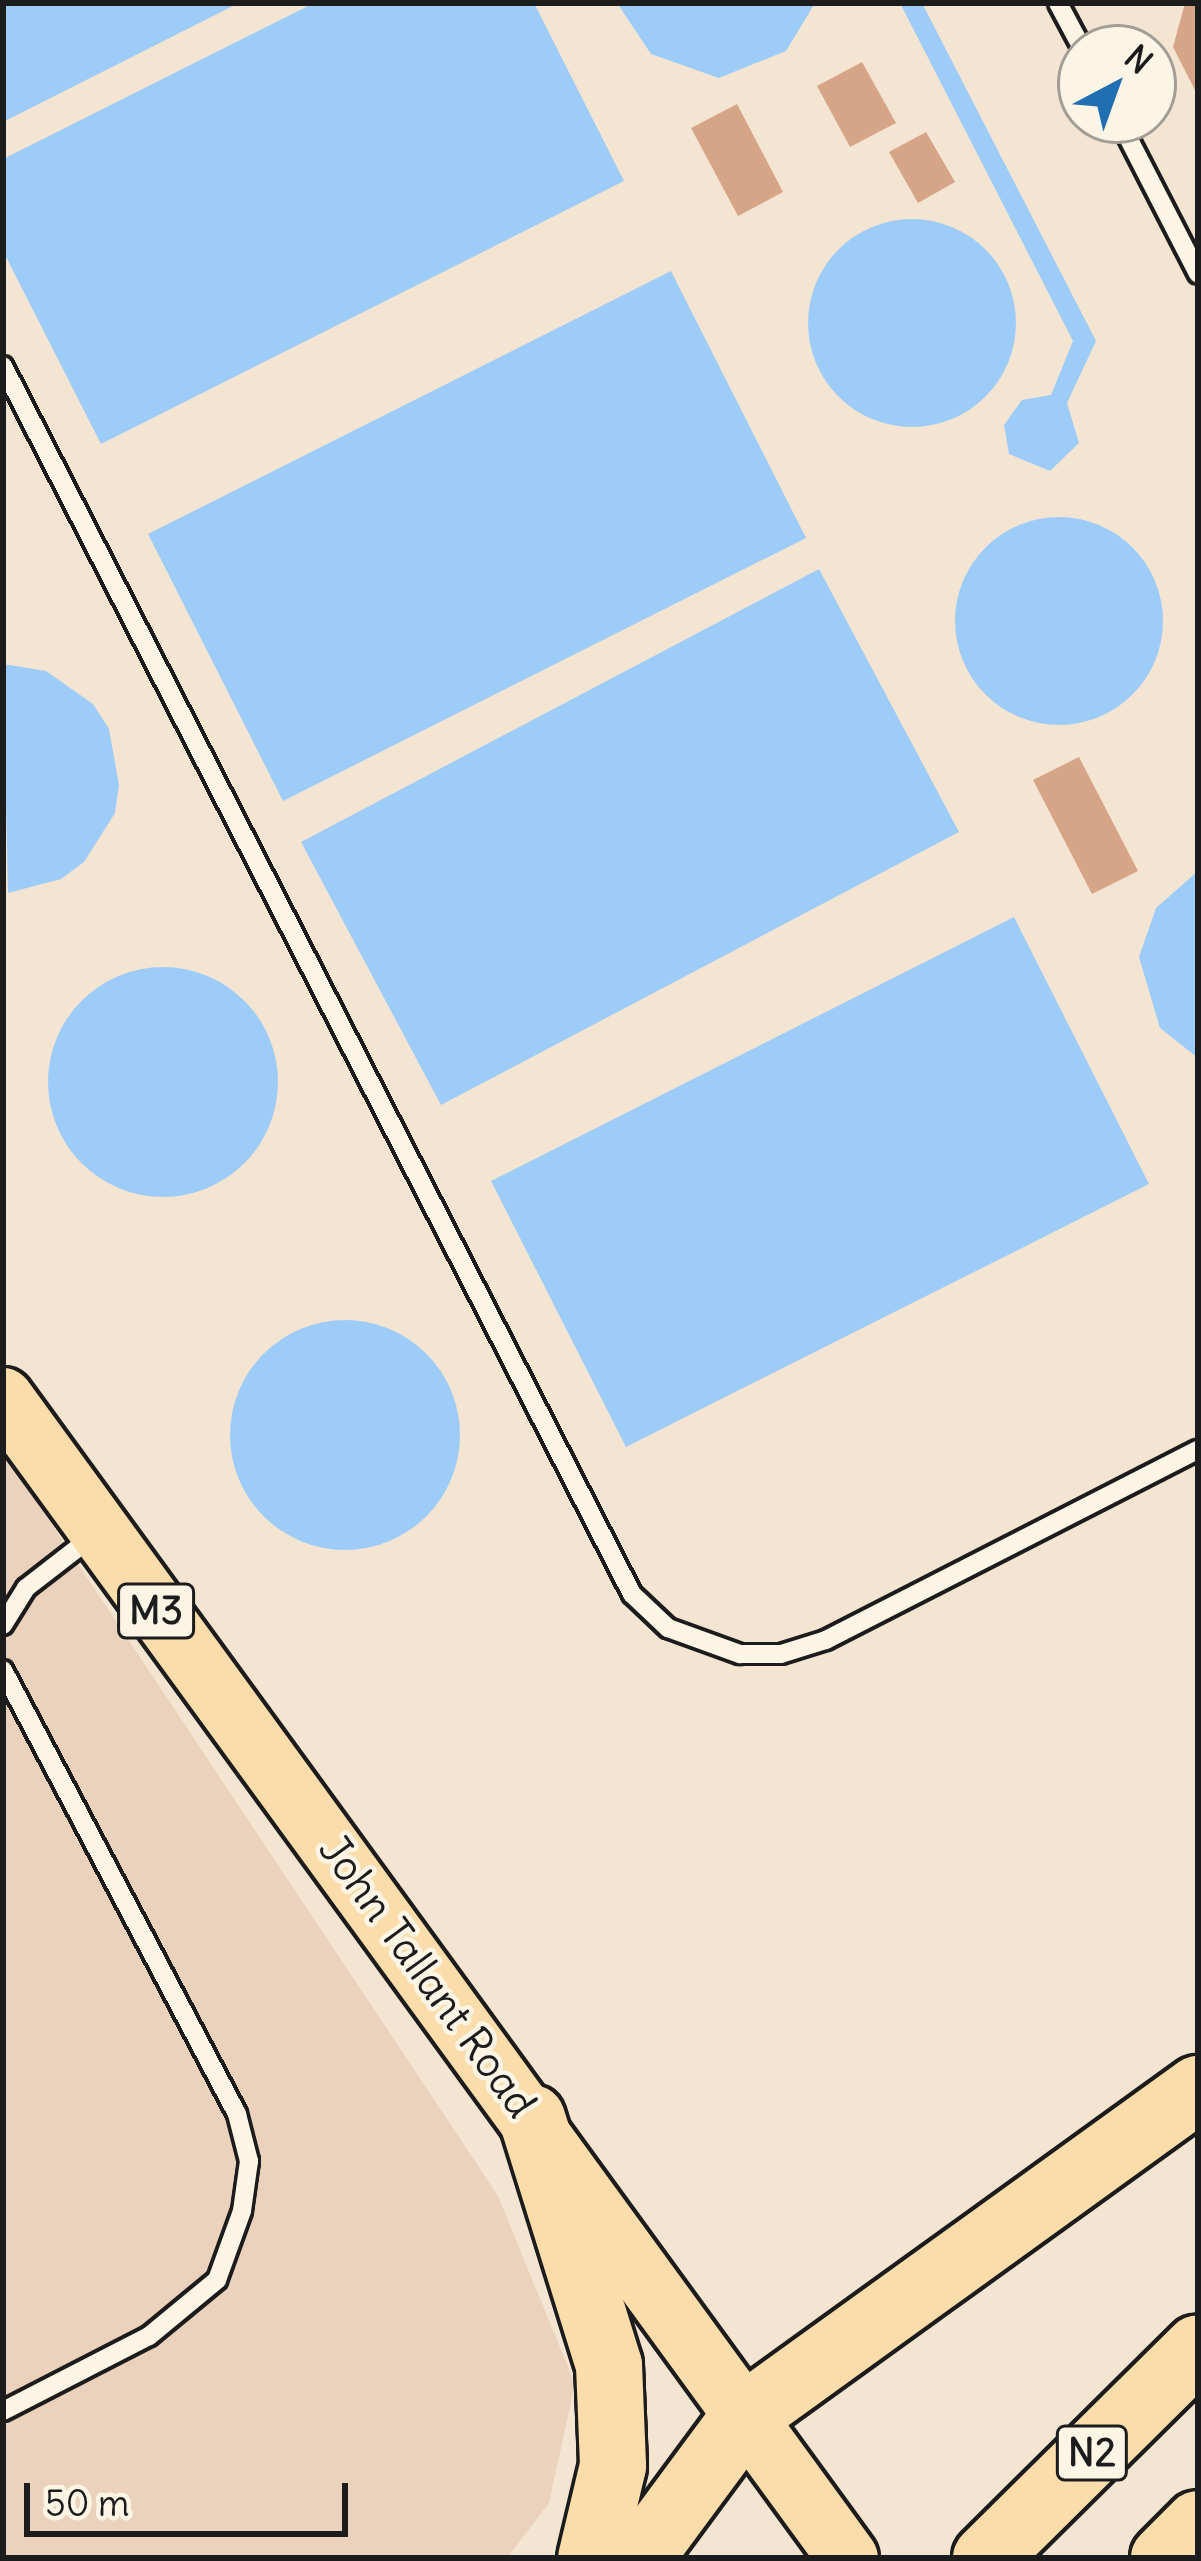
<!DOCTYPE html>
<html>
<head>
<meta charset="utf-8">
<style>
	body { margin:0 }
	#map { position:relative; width:1201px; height:2561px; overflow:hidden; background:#f4e5d2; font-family:Delius,sans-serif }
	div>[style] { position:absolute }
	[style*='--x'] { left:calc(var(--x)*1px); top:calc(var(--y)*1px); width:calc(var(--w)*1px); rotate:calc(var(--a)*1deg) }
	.built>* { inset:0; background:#ebd2bc }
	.water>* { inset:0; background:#9eccf9 }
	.round { border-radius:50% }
	.building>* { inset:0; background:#d6a588 }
	.roads { filter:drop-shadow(3px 0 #1c1c1c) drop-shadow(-3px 0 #1c1c1c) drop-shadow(0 3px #1c1c1c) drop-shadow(0 -3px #1c1c1c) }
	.lane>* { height:18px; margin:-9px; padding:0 9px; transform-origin:9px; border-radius:9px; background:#fcf5e5 }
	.primary>* { height:60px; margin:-30px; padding:0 30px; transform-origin:30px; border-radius:30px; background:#fbddab }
	.highway>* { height:66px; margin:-33px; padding:0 33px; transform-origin:33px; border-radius:33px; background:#fbddab }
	span { translate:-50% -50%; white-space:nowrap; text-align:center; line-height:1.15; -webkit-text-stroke:9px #fcf5e5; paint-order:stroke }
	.shield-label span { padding:3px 9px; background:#fcf5e5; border:3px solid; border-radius:9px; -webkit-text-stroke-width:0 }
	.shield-label { font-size:39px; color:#1c1c1c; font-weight:700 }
	.street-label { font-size:42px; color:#1c1c1c }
	.frame { position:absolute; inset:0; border:6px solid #1c1c1c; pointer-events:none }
	.north { position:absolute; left:1057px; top:24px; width:120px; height:120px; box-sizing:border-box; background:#fcf5e5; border:3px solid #a29e95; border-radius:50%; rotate:41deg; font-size:33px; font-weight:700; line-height:48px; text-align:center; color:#1c1c1c }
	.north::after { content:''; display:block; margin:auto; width:42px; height:54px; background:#1f6fb2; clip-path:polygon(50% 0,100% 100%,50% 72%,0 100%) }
	.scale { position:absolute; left:24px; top:2483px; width:324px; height:54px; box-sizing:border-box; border:6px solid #1c1c1c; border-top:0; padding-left:15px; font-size:36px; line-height:42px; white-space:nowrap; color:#1c1c1c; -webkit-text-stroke:9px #fcf5e5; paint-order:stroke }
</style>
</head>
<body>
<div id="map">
	<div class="built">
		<div style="clip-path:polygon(3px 1451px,498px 2196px,575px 2384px,549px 2503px,507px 2558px,3px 2558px)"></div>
	</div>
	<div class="water">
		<div style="clip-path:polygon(3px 3px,239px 3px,3px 122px)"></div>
		<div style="clip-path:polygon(314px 3px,534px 3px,624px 181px,101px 444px,3px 251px,3px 159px)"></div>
		<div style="clip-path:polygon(617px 3px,815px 3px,786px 51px,719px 78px,651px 54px)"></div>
		<div style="clip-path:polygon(900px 3px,922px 3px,1096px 341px,1067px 403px,1079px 443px,1050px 471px,1009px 454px,1004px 425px,1022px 400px,1051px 395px,1073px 341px)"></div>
		<div class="round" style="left:808px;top:219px;width:208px;height:208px"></div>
		<div style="clip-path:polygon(671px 271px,806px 538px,283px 801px,148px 534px)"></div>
		<div class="round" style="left:955px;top:517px;width:208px;height:208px"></div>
		<div style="clip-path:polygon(819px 569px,959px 832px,441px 1105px,301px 842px)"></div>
		<div style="clip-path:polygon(3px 664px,46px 671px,93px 704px,109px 729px,119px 785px,115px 813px,84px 862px,61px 879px,8px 893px)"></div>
		<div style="clip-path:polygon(1198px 871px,1198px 1058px,1160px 1028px,1139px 957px,1156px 908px)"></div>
		<div style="clip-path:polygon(1014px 917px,1149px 1184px,626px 1447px,491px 1181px)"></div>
		<div class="round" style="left:48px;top:967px;width:230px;height:230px"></div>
		<div class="round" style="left:230px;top:1320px;width:230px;height:230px"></div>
	</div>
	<div class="building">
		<div style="clip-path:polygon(1185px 3px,1198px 3px,1198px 96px,1173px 47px)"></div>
		<div style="clip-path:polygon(862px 62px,896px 123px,850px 147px,817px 86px)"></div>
		<div style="clip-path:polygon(737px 104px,783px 192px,738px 216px,691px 128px)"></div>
		<div style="clip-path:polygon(926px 132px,955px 182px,918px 203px,889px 152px)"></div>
		<div style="clip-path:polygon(1079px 757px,1138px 871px,1092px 894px,1033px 780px)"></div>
	</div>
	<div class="roads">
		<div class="lane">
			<div style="--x:1058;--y:3;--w:51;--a:61.9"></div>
			<div style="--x:1119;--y:120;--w:173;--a:62.8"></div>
			<div style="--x:3;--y:366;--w:1380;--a:62.88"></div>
			<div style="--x:632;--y:1594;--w:50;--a:43.4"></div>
			<div style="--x:668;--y:1628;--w:77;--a:19.9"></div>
			<div style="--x:740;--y:1654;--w:41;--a:0"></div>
			<div style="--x:781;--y:1654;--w:47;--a:-17.3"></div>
			<div style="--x:826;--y:1640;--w:418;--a:-27.1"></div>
			<div style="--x:3;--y:1625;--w:44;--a:-58.1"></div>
			<div style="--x:26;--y:1588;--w:83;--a:-37.7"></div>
			<div style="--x:3;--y:1670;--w:502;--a:62.21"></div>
			<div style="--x:237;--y:2114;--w:49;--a:75.7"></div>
			<div style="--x:249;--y:2161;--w:50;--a:98"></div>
			<div style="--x:242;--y:2211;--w:73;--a:109.9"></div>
			<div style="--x:217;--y:2280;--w:88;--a:140.5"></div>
			<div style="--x:149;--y:2336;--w:164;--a:152.8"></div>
		</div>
		<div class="primary">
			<div style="--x:3;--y:1398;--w:1435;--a:53.93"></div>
		</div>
		<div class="highway">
			<div style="--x:532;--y:2118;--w:259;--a:72.7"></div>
			<div style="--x:609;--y:2365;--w:101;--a:87.7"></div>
			<div style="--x:613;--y:2466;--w:95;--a:103.4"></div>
			<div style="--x:640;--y:2558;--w:177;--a:-53.5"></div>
			<div style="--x:745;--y:2416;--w:559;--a:-35.82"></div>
			<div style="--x:986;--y:2558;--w:298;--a:-44.7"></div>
			<div style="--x:1164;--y:2558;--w:48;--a:-45"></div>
		</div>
	</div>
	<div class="shield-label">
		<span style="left:156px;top:1611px">M3</span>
		<span style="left:1092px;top:2453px">N2</span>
	</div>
	<div class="street-label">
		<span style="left:428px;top:1976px;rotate:54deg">John Tallant Road</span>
	</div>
	<div class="frame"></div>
	<div class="north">N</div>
	<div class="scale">50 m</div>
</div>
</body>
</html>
